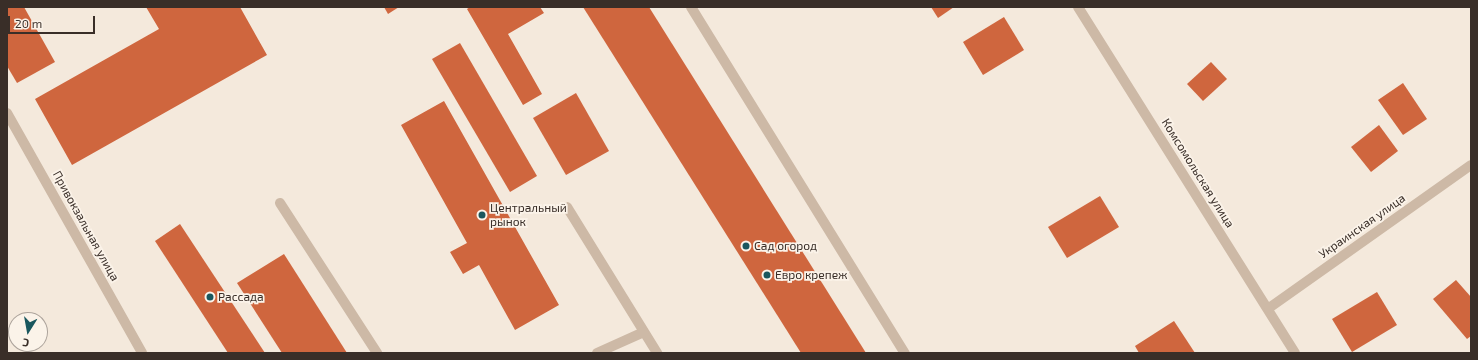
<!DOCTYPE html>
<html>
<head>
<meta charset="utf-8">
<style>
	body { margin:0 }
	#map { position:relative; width:1478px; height:360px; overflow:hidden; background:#f4e9dc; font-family:"Exo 2",sans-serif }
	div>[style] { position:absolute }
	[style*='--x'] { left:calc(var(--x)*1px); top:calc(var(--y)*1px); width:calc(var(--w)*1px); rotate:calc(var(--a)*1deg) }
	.building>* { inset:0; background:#cf663e }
	.minor>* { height:10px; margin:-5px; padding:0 5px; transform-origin:5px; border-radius:5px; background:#cdb9a6 }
	.dots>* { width:11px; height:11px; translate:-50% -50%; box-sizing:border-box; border:2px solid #fbf3e9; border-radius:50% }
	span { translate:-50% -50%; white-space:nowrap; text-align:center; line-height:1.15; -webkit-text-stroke:3.5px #fbf3e9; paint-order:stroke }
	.street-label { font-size:12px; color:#392e28 }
	.poi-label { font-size:12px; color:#392e28 }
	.left { translate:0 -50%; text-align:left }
	.frame { position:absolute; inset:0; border:8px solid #392e28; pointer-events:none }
	.north { position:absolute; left:8px; top:312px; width:40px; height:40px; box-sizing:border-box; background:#fbf3e9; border:1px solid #ada49c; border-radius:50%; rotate:191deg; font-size:11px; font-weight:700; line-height:16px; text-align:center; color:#392e28 }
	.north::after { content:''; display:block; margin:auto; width:14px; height:18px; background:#1a575e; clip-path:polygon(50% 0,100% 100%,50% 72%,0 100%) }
	.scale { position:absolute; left:8px; top:16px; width:87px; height:18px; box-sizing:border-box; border:2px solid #392e28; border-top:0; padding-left:5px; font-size:12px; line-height:14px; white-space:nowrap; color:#392e28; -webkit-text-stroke:3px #fbf3e9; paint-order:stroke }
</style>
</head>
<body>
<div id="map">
	<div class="building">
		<div style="clip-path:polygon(7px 7px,24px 7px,55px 62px,17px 83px,7px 66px)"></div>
		<div style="clip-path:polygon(146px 7px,240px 7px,267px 55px,72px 165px,35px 99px,159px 29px)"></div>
		<div style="clip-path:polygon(384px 7px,399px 7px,388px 14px)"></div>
		<div style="clip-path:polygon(470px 7px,540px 7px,544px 13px,508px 34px,542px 94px,523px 105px,467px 9px)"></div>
		<div style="clip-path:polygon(583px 7px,649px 7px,866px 353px,801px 353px)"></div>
		<div style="clip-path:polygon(931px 7px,954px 7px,938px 18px)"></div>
		<div style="clip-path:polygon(1004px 17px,1024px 50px,983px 75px,963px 42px)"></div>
		<div style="clip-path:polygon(460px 43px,537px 176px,510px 192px,432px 59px)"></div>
		<div style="clip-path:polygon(1211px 62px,1227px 79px,1203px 101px,1187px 84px)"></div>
		<div style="clip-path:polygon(1403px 83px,1427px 119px,1403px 135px,1378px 100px)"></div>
		<div style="clip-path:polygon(576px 93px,609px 151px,566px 175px,533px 118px)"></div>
		<div style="clip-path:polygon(444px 101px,559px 305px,515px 330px,479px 265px,463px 274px,450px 252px,467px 243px,401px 125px)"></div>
		<div style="clip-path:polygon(1379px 125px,1398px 151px,1371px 172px,1351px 147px)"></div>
		<div style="clip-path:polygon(1100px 196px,1119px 227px,1067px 258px,1048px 227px)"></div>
		<div style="clip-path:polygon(180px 224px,265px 353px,228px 353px,155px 241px)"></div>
		<div style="clip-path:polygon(284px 254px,347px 353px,282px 353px,237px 283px)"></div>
		<div style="clip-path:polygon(1456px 280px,1471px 297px,1471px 336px,1467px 339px,1433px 299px)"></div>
		<div style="clip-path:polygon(1377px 292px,1397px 325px,1352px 352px,1332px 319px)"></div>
		<div style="clip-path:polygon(1174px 321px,1195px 353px,1139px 353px,1135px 346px)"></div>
	</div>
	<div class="minor">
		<div style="--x:691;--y:7;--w:407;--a:58.3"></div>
		<div style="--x:1078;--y:7;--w:408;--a:57.9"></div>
		<div style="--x:7;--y:113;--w:275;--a:60.6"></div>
		<div style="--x:280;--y:203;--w:179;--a:57.1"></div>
		<div style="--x:567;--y:207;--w:172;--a:58.3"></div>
		<div style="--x:1269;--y:308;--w:247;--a:-35.3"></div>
		<div style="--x:597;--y:353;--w:51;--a:-24.1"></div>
	</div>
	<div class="dots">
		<div style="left:482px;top:215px;background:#1a575e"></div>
		<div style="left:746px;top:246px;background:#1a575e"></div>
		<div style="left:767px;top:275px;background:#1a575e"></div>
		<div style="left:210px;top:297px;background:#1a575e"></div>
	</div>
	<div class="street-label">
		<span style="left:1198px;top:173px;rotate:58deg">Комсомольская улица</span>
		<span style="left:86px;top:226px;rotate:61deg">Привокзальная улица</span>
		<span style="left:1362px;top:226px;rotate:-35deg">Украинская улица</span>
	</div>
	<div class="poi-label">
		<span class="left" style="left:490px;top:215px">Центральный<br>рынок</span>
		<span class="left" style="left:754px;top:246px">Сад огород</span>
		<span class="left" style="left:775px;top:275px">Евро крепеж</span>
		<span class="left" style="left:218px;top:297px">Рассада</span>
	</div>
	<div class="frame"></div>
	<div class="north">С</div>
	<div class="scale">20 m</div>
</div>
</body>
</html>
